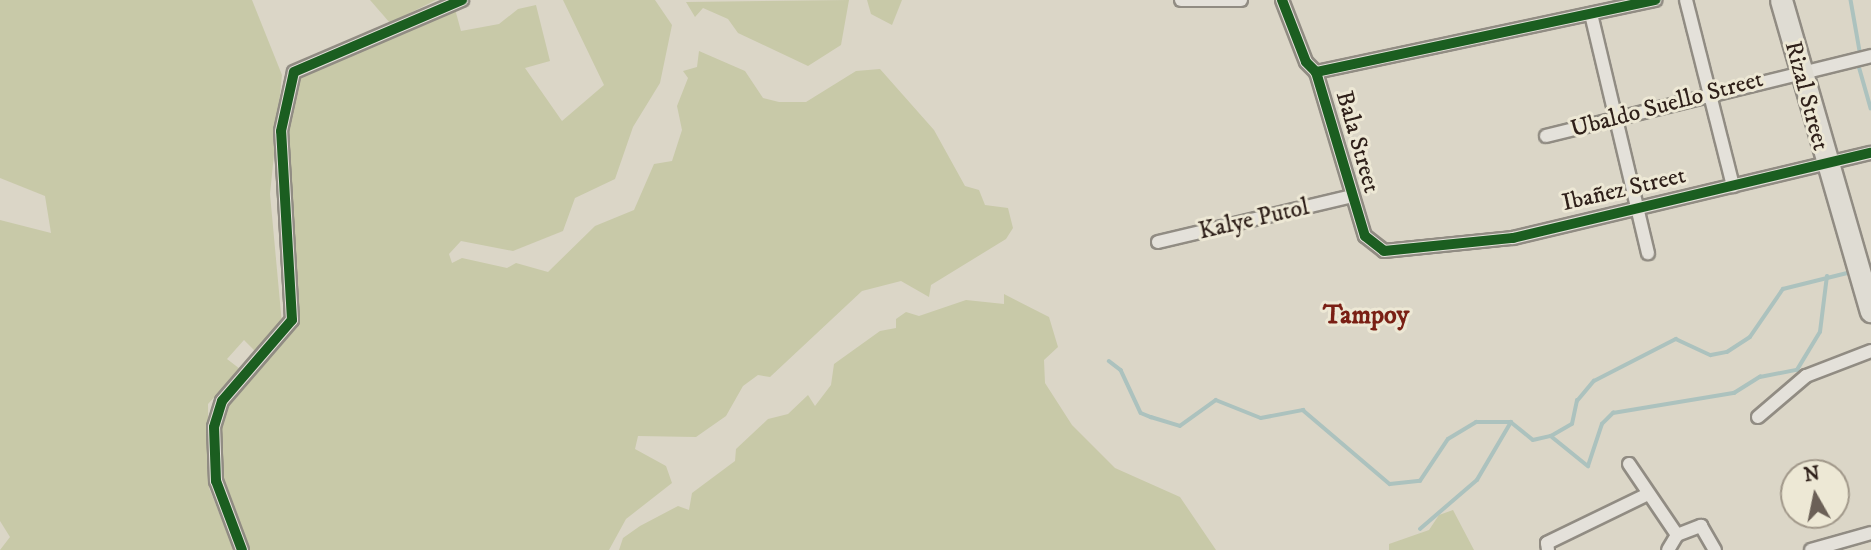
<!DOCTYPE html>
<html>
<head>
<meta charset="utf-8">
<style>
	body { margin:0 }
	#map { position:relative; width:1871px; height:550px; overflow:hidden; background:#dbd6c7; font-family:"IM FELL DW Pica",serif }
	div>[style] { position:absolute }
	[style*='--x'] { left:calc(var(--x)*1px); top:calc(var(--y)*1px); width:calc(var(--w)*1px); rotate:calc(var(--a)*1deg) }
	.green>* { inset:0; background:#c8c9a8 }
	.stream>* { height:3.5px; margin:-1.75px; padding:0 1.75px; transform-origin:1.75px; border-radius:1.75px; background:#acc2be }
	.roads { filter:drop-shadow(2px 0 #918c83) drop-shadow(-2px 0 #918c83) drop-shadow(0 2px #918c83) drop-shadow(0 -2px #918c83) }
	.street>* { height:12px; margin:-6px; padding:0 6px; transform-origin:6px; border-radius:6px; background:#e4e1da }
	.primary>* { height:21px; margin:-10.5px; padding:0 10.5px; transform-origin:10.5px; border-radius:10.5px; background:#dfdcd3 }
	.cycleway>* { height:10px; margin:-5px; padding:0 5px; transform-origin:5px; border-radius:5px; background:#1b5e20 }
	span { translate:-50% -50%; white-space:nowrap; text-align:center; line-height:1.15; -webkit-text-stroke:6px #ede8d5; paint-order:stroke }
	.street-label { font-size:24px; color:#2f201a }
	.neighbourhood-label { font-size:26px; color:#7a1f14; font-weight:700 }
	.north { position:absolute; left:1780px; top:459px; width:70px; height:70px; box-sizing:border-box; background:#ede8d5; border:2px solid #a1988a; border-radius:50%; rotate:351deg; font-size:19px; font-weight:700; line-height:28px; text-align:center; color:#2f201a }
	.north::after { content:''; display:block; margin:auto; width:24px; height:32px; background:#6b6057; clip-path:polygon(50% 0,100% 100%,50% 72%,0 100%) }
</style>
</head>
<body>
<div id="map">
	<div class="green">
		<div style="clip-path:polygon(0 0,252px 0,282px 75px,270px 194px,282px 324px,255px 351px,244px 340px,227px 359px,240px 369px,208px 404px,209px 488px,234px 550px,0 550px,10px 537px,0 521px,0 220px,51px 233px,45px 196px,0 178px)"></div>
		<div style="clip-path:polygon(370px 0,436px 0,390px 23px)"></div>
		<div style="clip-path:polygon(563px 0,655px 0,672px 25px,660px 83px,633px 127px,615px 179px,575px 198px,563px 231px,513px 251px,461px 241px,449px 254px,452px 263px,462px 258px,507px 268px,516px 263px,548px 272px,595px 226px,634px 210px,654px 164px,672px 161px,682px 130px,677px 106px,688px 78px,683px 71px,697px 67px,699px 51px,745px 71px,763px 98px,779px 102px,806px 102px,856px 71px,880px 69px,934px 130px,965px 186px,979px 190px,985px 205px,1008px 208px,1013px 228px,1006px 239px,931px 285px,929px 297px,901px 281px,862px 291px,770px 377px,758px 375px,743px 386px,726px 416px,696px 437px,638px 436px,635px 449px,666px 466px,672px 483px,626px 519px,609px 550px,245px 550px,220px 467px,218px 437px,228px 401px,295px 320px,288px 141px,296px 80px,455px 9px,461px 31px,499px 24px,518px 9px,536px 5px,550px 61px,525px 68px,562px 121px,604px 85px)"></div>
		<div style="clip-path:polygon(849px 0,841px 45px,808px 66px,738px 33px,728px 19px,703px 8px,695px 17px,686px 2px)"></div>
		<div style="clip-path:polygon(867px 0,902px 0,892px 25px,871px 14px)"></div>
		<div style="clip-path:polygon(1004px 294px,1049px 317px,1058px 347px,1044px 360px,1045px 383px,1072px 425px,1115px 468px,1180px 497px,1216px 550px,619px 550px,623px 538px,640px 526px,678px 506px,689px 510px,692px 493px,735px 461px,736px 449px,768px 419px,788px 414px,808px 395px,815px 406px,831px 385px,834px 364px,880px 331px,896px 328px,896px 319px,906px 312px,919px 316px,966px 300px,1004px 304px)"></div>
		<div style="clip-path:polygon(1453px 510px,1474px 550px,1389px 550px,1389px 544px,1429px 530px,1439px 515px)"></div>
	</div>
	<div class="stream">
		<div style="--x:1851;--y:0;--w:52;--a:80"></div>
		<div style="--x:1859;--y:66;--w:44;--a:74.1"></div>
		<div style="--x:1109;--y:361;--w:15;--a:37"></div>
		<div style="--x:1121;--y:370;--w:47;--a:65.1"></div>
		<div style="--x:1141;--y:413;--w:11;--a:22"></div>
		<div style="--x:1151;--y:417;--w:30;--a:17"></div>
		<div style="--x:1180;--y:426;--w:44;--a:-35.8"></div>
		<div style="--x:1216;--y:400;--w:48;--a:21.8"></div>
		<div style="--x:1261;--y:418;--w:43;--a:-10.8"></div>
		<div style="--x:1303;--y:410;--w:114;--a:40.4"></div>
		<div style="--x:1390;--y:484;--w:30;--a:-6"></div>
		<div style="--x:1420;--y:481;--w:50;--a:-56.3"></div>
		<div style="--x:1448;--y:439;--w:33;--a:-31"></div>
		<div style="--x:1476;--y:422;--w:35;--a:0"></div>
		<div style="--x:1551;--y:436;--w:24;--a:-30"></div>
		<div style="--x:1572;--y:424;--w:24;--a:-78"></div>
		<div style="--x:1577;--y:401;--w:26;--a:-50"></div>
		<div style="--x:1594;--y:381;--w:92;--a:-27.1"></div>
		<div style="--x:1676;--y:339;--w:38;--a:25"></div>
		<div style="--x:1711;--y:355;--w:16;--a:-11"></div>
		<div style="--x:1727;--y:352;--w:27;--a:-33"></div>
		<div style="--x:1750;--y:337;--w:58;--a:-55.5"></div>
		<div style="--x:1783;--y:289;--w:70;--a:-14"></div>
		<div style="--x:1420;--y:529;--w:75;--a:-40.7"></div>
		<div style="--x:1477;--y:480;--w:67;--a:-59.6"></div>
		<div style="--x:1511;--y:422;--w:28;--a:39"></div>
		<div style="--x:1533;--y:440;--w:18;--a:-13"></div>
		<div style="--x:1551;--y:436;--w:48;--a:39"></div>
		<div style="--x:1588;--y:466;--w:44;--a:-71.6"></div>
		<div style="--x:1602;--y:424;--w:16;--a:-45"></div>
		<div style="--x:1613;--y:413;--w:123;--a:-9.4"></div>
		<div style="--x:1734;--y:393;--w:31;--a:-32"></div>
		<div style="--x:1760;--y:377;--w:38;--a:-11"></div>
		<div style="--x:1797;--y:370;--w:44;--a:-58.8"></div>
		<div style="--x:1820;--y:332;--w:56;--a:-82.9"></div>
	</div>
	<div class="roads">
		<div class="street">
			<div style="--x:1181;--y:0;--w:60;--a:0"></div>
			<div style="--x:1282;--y:0;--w:66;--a:68.8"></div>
			<div style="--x:1306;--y:62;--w:14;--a:45"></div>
			<div style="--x:1316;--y:72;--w:171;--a:73.4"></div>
			<div style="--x:1365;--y:236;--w:24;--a:38"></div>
			<div style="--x:1384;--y:251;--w:130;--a:-5.8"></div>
			<div style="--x:1513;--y:238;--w:368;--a:-13.4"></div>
			<div style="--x:1686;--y:0;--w:192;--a:75.8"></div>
			<div style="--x:1591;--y:14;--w:246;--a:76.6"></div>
			<div style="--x:1316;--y:72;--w:347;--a:-12"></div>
			<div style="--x:1546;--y:136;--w:335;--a:-13.8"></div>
			<div style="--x:1158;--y:242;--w:196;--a:-13.3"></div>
			<div style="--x:1758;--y:417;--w:63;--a:-40.5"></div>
			<div style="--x:1806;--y:376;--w:70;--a:-21"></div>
			<div style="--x:1629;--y:464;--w:86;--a:55.9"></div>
			<div style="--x:1677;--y:535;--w:17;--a:121"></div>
			<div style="--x:1677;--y:535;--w:26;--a:-21"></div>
			<div style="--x:1701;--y:526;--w:28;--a:60"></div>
			<div style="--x:242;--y:550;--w:74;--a:-110.6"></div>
			<div style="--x:216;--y:481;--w:54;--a:-92.1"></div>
			<div style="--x:214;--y:427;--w:27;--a:-73"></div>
			<div style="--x:222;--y:401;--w:107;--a:-49.2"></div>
			<div style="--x:292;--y:320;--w:189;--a:-93.3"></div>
			<div style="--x:281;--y:131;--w:60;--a:-77.6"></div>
			<div style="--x:294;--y:72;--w:183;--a:-23.2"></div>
			<div style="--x:1548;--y:550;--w:7;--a:-98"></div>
			<div style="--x:1547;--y:543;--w:112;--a:-25.9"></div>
			<div style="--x:1811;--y:550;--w:62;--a:-15.8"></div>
		</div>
		<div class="primary">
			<div style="--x:1781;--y:0;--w:324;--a:73.9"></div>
		</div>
	</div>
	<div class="cycleway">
		<div style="--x:1282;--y:0;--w:66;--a:68.8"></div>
		<div style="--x:1306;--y:62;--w:14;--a:45"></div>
		<div style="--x:1316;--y:72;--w:171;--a:73.4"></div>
		<div style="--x:1365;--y:236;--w:24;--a:38"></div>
		<div style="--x:1384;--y:251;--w:130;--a:-5.8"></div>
		<div style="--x:1513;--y:238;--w:368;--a:-13.4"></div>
		<div style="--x:1316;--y:72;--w:347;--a:-12"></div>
		<div style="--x:242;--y:550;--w:74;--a:-110.6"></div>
		<div style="--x:216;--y:481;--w:54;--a:-92.1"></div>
		<div style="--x:214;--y:427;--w:27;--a:-73"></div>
		<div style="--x:222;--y:401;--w:107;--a:-49.2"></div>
		<div style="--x:292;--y:320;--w:189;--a:-93.3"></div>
		<div style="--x:281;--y:131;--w:60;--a:-77.6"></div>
		<div style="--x:294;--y:72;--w:183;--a:-23.2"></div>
	</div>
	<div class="street-label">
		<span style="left:1806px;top:96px;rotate:75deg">Rizal Street</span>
		<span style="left:1667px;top:105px;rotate:-15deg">Ubaldo Suello Street</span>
		<span style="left:1357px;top:142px;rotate:74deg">Bala Street</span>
		<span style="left:1624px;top:190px;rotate:-13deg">Ibañez Street</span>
		<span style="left:1254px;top:220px;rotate:-13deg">Kalye Putol</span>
	</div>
	<div class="neighbourhood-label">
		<span style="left:1366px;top:316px">Tampoy</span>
	</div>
	<div class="north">N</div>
</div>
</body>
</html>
